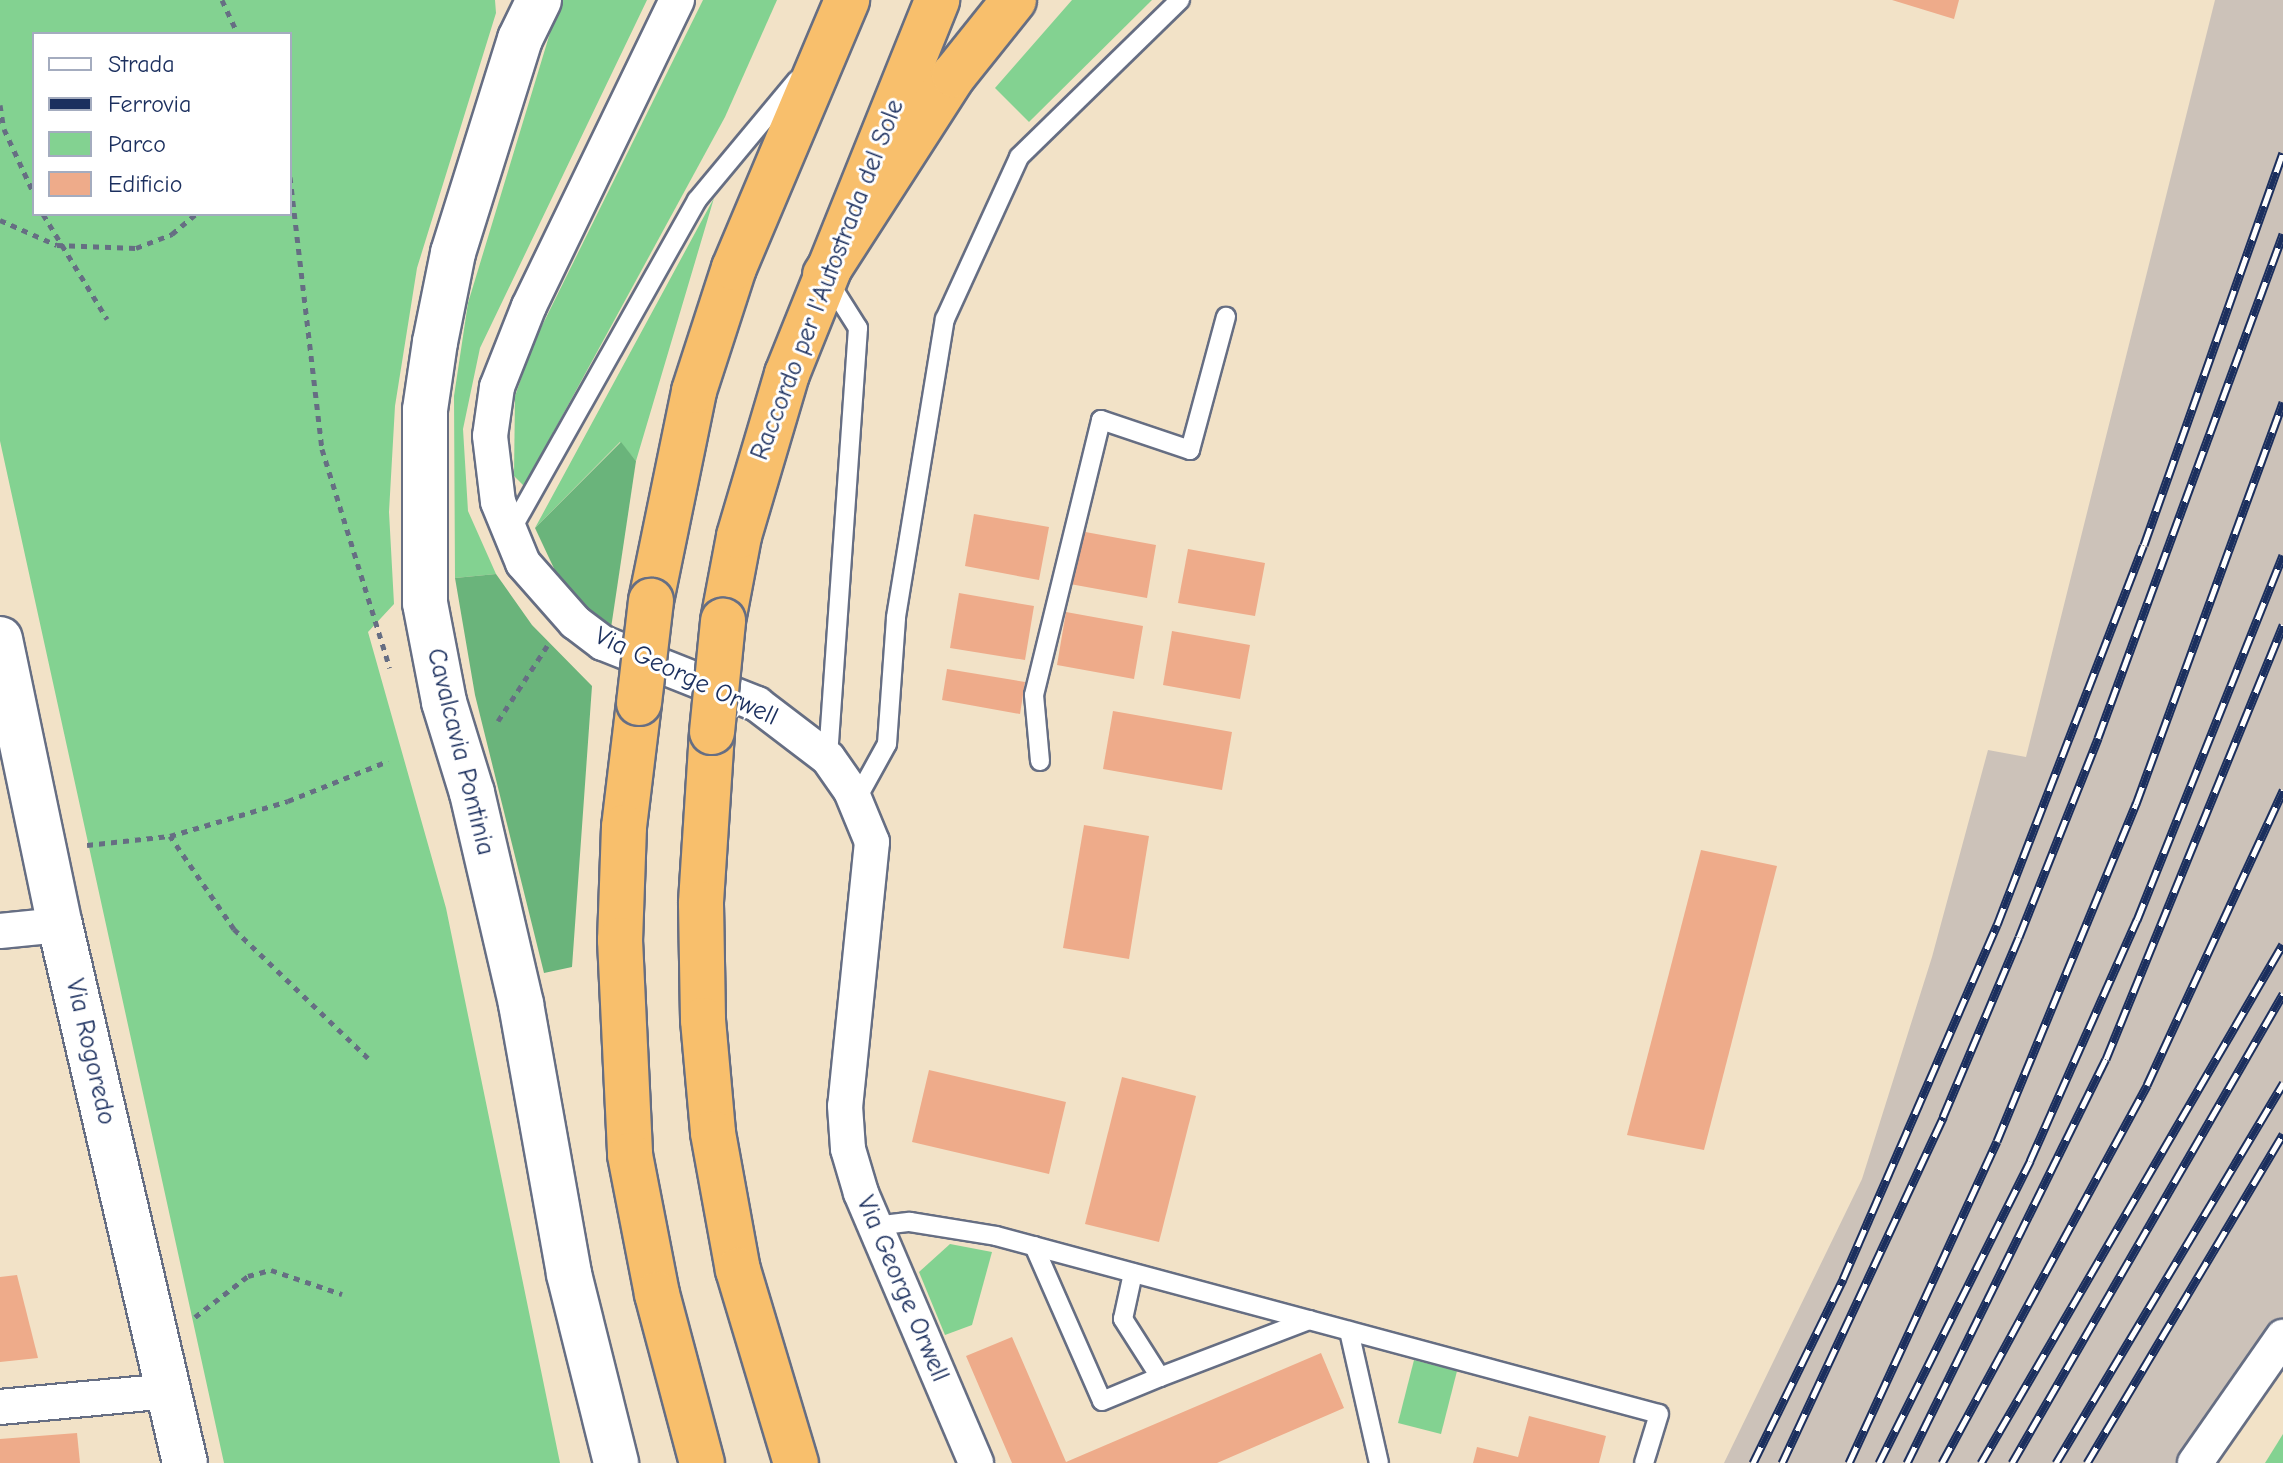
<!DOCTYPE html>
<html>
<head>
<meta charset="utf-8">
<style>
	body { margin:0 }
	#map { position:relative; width:2283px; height:1463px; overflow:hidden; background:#f2e2c7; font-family:"Comic Neue",sans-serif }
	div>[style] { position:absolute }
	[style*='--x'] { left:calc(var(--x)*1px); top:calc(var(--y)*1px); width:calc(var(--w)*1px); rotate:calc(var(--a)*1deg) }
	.industrial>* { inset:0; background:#ccc2b9 }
	.green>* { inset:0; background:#83d291 }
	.forest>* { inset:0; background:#6ab47b }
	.building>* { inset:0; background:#eeab8a }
	.path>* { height:5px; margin-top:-2.5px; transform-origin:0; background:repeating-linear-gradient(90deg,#666e83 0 6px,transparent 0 12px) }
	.roads { filter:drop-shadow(2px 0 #666e83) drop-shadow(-2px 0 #666e83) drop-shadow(0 2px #666e83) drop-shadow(0 -2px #666e83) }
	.service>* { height:18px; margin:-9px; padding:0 9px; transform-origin:9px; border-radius:9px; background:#fff }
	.minor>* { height:34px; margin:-17px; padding:0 17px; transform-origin:17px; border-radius:17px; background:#fff }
	.tertiary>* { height:44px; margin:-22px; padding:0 22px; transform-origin:22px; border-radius:22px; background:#fff }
	.trunk>* { height:44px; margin:-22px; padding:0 22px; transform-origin:22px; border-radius:22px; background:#f8bf6c }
	.motorway>* { height:44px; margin:-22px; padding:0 22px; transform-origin:22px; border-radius:22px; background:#f8bf6c }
	.rail>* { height:9px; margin-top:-4.5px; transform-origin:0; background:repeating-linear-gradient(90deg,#fff 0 18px,#1b2f5e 0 36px); box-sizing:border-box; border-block:2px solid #1b2f5e }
	.bridges { filter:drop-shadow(2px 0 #666e83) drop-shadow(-2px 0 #666e83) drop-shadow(0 2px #666e83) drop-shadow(0 -2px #666e83) }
	.trunk-bridge>* { height:44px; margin:-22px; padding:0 22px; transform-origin:22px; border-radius:22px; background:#f8bf6c }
	span { translate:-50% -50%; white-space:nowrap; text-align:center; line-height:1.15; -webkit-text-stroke:6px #fff; paint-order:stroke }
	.street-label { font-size:26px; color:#1b2f5e }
	.legend { position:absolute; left:32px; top:32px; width:260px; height:184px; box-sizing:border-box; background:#fff; border:2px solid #a4acbf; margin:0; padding:10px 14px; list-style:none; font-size:24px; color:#1b2f5e }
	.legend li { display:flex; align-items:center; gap:16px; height:40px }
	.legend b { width:40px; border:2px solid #a4acbf }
</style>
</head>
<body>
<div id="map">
	<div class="industrial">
		<div style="clip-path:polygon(2215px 0,2283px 0,2283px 1324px,2180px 1463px,1724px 1463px,1862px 1179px,1932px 957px,1988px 750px,2026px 757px)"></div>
	</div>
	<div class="green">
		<div style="clip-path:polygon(evenodd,0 0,495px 0,496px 13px,417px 268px,395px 406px,389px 512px,394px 604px,368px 632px,446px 908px,560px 1463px,224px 1463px,0 441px,0 0,34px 34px,290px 34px,290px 214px,34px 214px,34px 34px)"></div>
		<div style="clip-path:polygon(560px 0,647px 0,480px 348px,463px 429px,468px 511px,496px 574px,455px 578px,454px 396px,468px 303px)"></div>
		<div style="clip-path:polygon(703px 0,777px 0,725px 117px,524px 486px,514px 476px,515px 396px,534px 342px)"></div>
		<div style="clip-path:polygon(1072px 0,1152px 0,1029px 122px,995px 88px)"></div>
		<div style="clip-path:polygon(714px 198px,636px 461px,620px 442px,535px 528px)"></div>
		<div style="clip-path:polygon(950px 1244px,992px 1252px,972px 1325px,945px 1335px,919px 1272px)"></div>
		<div style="clip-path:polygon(1414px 1360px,1457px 1371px,1441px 1434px,1398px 1423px)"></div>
		<div style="clip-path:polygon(2283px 1434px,2283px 1463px,2265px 1463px)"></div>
	</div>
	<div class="forest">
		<div style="clip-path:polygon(621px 442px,636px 461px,611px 628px,566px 594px,535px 528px)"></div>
		<div style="clip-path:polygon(496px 574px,532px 625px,592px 686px,572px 967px,544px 973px,475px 695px,455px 578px)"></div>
	</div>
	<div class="building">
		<div style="clip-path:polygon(1892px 0,1959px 0,1954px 19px)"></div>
		<div style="clip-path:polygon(974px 514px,1049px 527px,1039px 580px,965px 566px)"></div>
		<div style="clip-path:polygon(1080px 531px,1156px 545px,1147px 598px,1070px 584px)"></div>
		<div style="clip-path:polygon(1188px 549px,1265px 563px,1255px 616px,1178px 603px)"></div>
		<div style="clip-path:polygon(959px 593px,1034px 606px,1025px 660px,950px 648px)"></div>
		<div style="clip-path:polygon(1066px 612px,1143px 626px,1134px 679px,1057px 665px)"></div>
		<div style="clip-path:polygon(1172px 631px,1250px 645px,1240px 699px,1163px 685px)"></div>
		<div style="clip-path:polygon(947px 669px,1025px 682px,1020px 714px,942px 700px)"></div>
		<div style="clip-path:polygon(1113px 711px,1232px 732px,1222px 790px,1103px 769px)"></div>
		<div style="clip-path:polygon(1084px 825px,1149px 836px,1129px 959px,1063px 948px)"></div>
		<div style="clip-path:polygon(1701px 850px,1777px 866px,1704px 1150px,1627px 1135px)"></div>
		<div style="clip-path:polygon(929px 1070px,1066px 1102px,1049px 1174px,912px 1142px)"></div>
		<div style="clip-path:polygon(1122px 1077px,1196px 1096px,1159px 1242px,1085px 1224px)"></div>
		<div style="clip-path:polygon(17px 1275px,38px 1358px,0 1362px,0 1277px)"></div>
		<div style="clip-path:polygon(1012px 1337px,1066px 1462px,1321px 1353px,1344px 1408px,1217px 1463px,1012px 1463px,966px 1356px)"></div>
		<div style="clip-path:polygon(1529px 1416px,1606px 1436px,1599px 1463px,1473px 1463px,1477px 1447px,1518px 1457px)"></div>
		<div style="clip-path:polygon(77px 1433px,80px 1463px,0 1463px,0 1439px)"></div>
	</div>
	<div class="path">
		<div style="--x:222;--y:0;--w:38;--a:65"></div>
		<div style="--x:0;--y:105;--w:24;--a:81"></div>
		<div style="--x:4;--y:129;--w:72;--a:65.2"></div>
		<div style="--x:290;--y:177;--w:274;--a:83.3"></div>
		<div style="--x:322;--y:449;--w:229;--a:72.8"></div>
		<div style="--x:43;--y:214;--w:123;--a:58.6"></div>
		<div style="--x:0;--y:220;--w:62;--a:23.7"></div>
		<div style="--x:57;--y:245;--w:79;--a:2.2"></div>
		<div style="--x:136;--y:248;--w:39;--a:-21"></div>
		<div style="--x:172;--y:234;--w:31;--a:-40"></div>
		<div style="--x:498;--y:721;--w:90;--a:-56.8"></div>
		<div style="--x:87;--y:845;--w:83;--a:-6.2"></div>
		<div style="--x:368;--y:1058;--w:186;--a:-136.1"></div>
		<div style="--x:234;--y:929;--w:113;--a:-124.5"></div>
		<div style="--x:170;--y:836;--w:123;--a:-16.5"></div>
		<div style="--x:288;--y:801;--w:108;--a:-21.8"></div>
		<div style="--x:195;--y:1317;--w:67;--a:-37.7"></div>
		<div style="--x:248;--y:1276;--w:24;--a:-15"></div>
		<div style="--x:271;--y:1270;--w:75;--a:18.7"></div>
	</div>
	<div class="roads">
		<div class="service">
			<div style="--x:827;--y:279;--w:58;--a:57.7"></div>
			<div style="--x:858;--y:328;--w:431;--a:94"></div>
			<div style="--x:510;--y:532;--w:381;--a:-60.6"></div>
			<div style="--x:697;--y:200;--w:156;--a:-50.2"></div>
			<div style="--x:1040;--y:761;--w:66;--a:-95.2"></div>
			<div style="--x:1034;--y:695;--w:283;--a:-76.3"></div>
			<div style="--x:1101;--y:420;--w:94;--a:18.6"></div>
			<div style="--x:1190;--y:450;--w:138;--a:-74.9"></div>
			<div style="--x:855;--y:802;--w:66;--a:-61.1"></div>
			<div style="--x:887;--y:744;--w:127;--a:-85.9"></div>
			<div style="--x:896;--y:617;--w:302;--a:-80.7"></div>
			<div style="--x:945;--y:319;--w:178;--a:-65.4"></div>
			<div style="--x:1019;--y:157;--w:225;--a:-44.3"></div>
			<div style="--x:875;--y:1226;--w:35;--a:-7"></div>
			<div style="--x:910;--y:1222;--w:87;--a:9.2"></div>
			<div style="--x:996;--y:1236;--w:686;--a:15.03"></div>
			<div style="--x:1659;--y:1414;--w:51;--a:107"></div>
			<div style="--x:1034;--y:1246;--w:169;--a:66.3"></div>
			<div style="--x:1102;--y:1401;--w:63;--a:-22.5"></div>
			<div style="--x:1160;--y:1377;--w:69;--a:-122.5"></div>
			<div style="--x:1123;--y:1319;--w:47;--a:-77.7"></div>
			<div style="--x:1349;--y:1331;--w:135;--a:77.2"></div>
			<div style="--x:1160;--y:1377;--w:160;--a:-20.9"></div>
		</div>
		<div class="minor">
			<div style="--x:677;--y:0;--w:340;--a:115.8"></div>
			<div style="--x:529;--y:306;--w:87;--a:111.6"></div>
			<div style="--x:497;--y:387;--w:49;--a:98.1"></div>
			<div style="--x:490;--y:436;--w:66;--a:83.1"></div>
			<div style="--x:498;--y:502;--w:66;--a:67.7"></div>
			<div style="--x:523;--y:563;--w:79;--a:48.6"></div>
			<div style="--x:575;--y:622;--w:35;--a:37"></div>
			<div style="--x:603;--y:643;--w:166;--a:21.6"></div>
			<div style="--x:757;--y:704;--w:89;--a:37.3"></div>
			<div style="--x:828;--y:758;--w:40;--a:55.1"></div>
			<div style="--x:851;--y:791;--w:55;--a:67.6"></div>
			<div style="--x:872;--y:842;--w:265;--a:95.8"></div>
			<div style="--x:845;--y:1106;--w:43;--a:86"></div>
			<div style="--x:848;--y:1149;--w:46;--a:73.5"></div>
			<div style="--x:861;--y:1193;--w:293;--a:66.9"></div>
			<div style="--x:0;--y:931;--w:60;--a:-5.7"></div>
			<div style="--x:0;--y:1407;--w:171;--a:-5.4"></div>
			<div style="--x:2195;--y:1463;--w:154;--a:-55.1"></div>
		</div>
		<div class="tertiary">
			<div style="--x:539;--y:0;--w:43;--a:116"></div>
			<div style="--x:520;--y:39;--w:224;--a:107.4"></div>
			<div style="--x:453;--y:253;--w:91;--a:101.4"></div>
			<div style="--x:435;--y:342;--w:69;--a:98.4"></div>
			<div style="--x:425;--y:410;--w:193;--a:90"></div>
			<div style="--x:425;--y:603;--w:101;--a:79.1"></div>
			<div style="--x:444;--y:702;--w:95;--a:72.9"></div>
			<div style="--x:472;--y:793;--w:217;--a:76.9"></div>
			<div style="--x:521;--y:1004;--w:274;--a:79.9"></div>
			<div style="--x:569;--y:1274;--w:195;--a:76"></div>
			<div style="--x:0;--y:639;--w:292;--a:78.2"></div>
			<div style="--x:60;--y:925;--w:552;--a:76.92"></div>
		</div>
		<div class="trunk">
			<div style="--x:651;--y:601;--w:214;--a:-78.4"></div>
			<div style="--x:694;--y:391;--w:129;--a:-72"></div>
			<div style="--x:734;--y:268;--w:291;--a:-67.1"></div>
			<div style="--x:723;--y:621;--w:86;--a:-79.3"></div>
			<div style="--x:739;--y:536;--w:169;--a:-73.5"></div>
			<div style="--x:787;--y:374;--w:403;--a:-68.1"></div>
			<div style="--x:639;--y:703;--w:125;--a:96.9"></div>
			<div style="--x:624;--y:827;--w:113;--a:92"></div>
			<div style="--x:620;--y:940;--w:215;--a:87.3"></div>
			<div style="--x:630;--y:1155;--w:142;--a:79"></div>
			<div style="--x:657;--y:1294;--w:175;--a:75.1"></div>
			<div style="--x:712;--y:732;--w:172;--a:93.7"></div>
			<div style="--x:701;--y:904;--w:116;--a:89"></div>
			<div style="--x:703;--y:1020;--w:113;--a:84.9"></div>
			<div style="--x:713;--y:1133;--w:139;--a:79.7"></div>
			<div style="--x:738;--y:1270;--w:202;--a:73.3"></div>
		</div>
		<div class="motorway">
			<div style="--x:825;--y:275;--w:238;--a:-57.2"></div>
			<div style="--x:954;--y:75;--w:96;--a:-51.3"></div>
		</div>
	</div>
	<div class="rail">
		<div style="--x:1753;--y:1463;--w:205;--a:-63.9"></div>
		<div style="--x:1843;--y:1279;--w:386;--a:-66.5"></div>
		<div style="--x:1997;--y:925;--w:407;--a:-68.9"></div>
		<div style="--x:2144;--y:545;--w:416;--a:-70.5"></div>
		<div style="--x:1782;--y:1463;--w:382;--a:-65"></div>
		<div style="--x:1943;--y:1117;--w:195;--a:-67.1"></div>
		<div style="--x:2019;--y:937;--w:214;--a:-68.3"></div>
		<div style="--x:2098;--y:738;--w:537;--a:-69.84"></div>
		<div style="--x:1849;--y:1463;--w:354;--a:-65.3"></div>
		<div style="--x:1997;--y:1141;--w:365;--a:-67.6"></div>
		<div style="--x:2136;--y:804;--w:428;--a:-69.9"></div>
		<div style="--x:1879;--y:1463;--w:338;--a:-63.4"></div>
		<div style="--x:2030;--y:1161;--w:264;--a:-66.1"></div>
		<div style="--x:2137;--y:920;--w:393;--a:-68.2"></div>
		<div style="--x:1907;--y:1463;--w:450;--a:-63.8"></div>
		<div style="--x:2106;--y:1059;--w:469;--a:-67.8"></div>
		<div style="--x:1942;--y:1463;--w:430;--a:-61.5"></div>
		<div style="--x:2147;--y:1085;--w:325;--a:-65.2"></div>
		<div style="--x:1981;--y:1463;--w:600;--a:-59.81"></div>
		<div style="--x:2012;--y:1463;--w:542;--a:-59.98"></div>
		<div style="--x:2056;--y:1463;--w:443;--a:-59.1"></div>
		<div style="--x:2087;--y:1463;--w:383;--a:-59.2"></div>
	</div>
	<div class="bridges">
		<div class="trunk-bridge">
			<div style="--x:639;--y:703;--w:103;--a:-83.3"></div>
			<div style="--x:712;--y:732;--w:112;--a:-84.3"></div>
		</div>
	</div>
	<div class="street-label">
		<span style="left:828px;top:280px;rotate:-69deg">Raccordo per l'Autostrada del Sole</span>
		<span style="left:686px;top:677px;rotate:25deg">Via George Orwell</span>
		<span style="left:460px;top:752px;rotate:76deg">Cavalcavia Pontinia</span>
		<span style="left:90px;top:1052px;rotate:77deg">Via Rogoredo</span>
		<span style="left:902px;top:1289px;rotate:67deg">Via George Orwell</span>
	</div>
	<ul class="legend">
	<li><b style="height:10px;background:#fff"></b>Strada</li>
	<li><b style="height:10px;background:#1b2f5e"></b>Ferrovia</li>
	<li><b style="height:22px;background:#83d291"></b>Parco</li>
	<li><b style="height:22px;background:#eeab8a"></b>Edificio</li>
	</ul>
</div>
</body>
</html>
